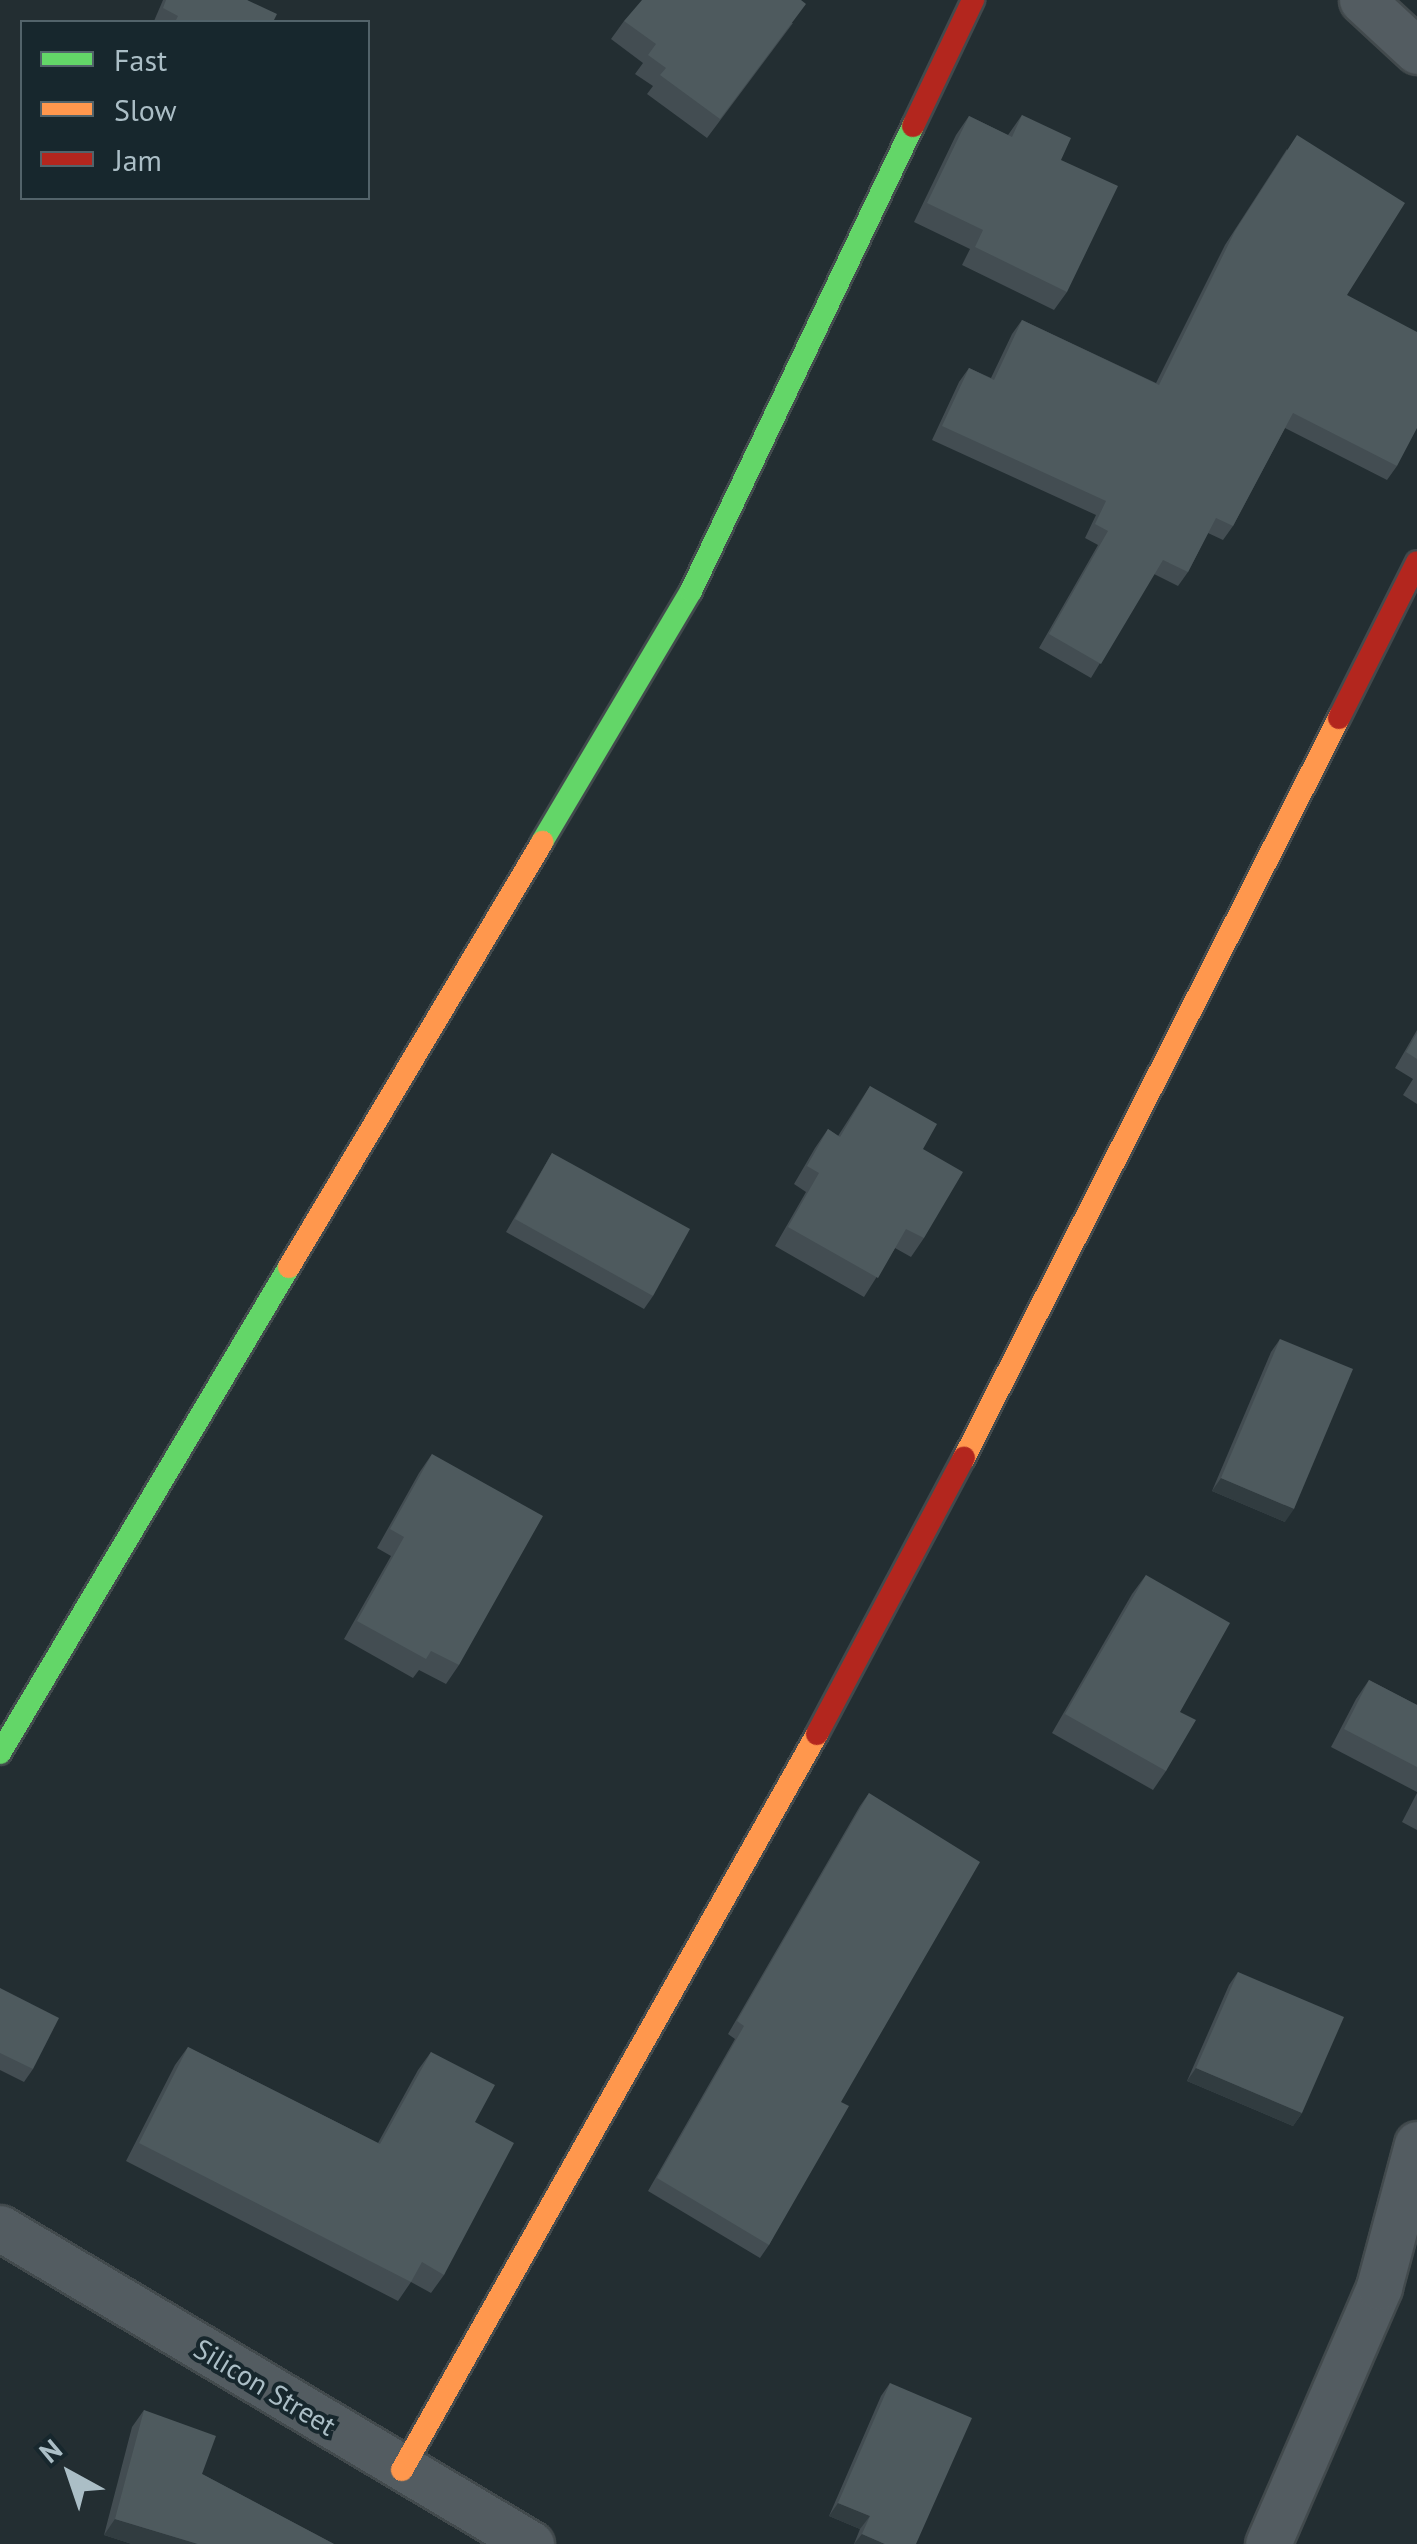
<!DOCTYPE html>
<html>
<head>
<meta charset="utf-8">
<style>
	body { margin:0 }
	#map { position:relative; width:1417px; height:2544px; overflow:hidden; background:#232e32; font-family:"PT Sans",sans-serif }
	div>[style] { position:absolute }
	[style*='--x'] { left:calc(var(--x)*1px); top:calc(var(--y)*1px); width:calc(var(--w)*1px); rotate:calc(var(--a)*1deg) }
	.roads { filter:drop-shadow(2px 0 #424a4d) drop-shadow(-2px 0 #424a4d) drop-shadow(0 2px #424a4d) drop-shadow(0 -2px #424a4d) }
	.street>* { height:45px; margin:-22.5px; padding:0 22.5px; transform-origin:22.5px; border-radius:22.5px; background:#535c61 }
	.fast>* { height:22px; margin:-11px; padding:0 11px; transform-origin:11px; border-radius:11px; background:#63d668 }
	.slow>* { height:22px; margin:-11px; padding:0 11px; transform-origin:11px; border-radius:11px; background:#ff974d }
	.jam>* { height:22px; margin:-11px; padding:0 11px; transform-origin:11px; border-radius:11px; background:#b3261e }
	.wall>* { inset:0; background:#434d52 }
	.shaded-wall>* { inset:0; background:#313c40 }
	.building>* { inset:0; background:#4e5a5e }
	span { translate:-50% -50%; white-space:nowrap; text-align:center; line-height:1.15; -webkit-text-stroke:8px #17272d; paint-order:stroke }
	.street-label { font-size:28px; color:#abbec6 }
	.legend { position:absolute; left:20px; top:20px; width:350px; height:180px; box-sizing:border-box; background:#17272d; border:2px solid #52636a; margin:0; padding:12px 18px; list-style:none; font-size:30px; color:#abbec6 }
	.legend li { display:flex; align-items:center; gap:20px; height:50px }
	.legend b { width:50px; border:2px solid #52636a }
	.north { position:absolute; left:20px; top:2424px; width:100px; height:100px; -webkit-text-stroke:8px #17272d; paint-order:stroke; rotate:320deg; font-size:28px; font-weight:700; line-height:40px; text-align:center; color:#abbec6 }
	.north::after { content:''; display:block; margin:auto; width:35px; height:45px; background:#abbec6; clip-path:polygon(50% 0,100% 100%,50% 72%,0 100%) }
</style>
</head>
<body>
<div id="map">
	<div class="roads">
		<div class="street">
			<div style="--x:1362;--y:0;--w:75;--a:42.8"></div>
			<div style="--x:0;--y:2228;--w:618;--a:30.76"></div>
			<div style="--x:1268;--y:2544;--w:280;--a:-66.6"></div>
			<div style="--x:1379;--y:2287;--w:148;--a:-75.1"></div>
		</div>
		<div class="fast">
			<div style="--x:542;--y:842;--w:292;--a:-59.3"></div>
			<div style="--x:691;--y:591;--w:515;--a:-64.48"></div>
			<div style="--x:0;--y:1753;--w:565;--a:-59.26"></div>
		</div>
		<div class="slow">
			<div style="--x:289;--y:1267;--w:495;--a:-59.2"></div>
			<div style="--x:964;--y:1458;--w:830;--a:-63.13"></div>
			<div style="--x:402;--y:2470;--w:845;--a:-60.58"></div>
		</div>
		<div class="jam">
			<div style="--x:913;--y:126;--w:140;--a:-64.5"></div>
			<div style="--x:1339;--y:718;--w:174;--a:-63.4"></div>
			<div style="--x:817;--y:1734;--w:313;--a:-62"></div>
		</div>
	</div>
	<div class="wall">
		<div style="clip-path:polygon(163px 0,247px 0,273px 22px,158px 22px,154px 21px)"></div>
		<div style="clip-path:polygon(624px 21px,793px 23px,707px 138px,647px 94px,653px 86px,635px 74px,643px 63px,611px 39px)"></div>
		<div style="clip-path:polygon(1022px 115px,1061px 160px,1067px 292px,1054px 310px,962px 265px,970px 249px,914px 222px,956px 135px,969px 116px,1008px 135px)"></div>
		<div style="clip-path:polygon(1287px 149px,1347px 295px,1397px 466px,1387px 480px,1285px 428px,1233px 526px,1223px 540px,1208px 533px,1188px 572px,1178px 586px,1154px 574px,1091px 678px,1039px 648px,1098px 545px,1085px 538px,1096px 515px,932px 440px,959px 382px,969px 368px,991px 378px,1012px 334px,1022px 320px,1156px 383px,1225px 245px)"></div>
		<div style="clip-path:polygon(1417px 1030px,1417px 1104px,1403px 1095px,1413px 1079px,1395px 1068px)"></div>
		<div style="clip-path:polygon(870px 1086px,923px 1149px,924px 1238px,911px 1257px,895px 1248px,864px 1297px,775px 1246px,806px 1192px,794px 1184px,815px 1148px,828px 1129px,838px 1136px)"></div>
		<div style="clip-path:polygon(552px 1153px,653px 1296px,644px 1309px,506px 1232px)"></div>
		<div style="clip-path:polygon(1280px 1339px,1285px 1522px,1212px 1491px,1271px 1352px)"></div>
		<div style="clip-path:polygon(432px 1454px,459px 1665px,446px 1684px,419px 1670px,413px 1678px,344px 1639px,391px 1556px,377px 1548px,419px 1473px)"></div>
		<div style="clip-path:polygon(1146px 1575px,1180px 1712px,1166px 1771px,1153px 1790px,1052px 1733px,1132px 1594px)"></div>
		<div style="clip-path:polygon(1369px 1680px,1417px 1705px,1417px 1792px,1331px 1747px,1356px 1699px)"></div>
		<div style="clip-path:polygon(869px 1793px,841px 2102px,769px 2245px,760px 2258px,648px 2191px,735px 2039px,728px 2034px,860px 1806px)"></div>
		<div style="clip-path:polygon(1417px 1793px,1417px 1830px,1402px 1822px)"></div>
		<div style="clip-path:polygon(1238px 1972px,1302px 2113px,1293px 2126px,1187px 2081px,1229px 1985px)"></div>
		<div style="clip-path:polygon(0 1988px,33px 2069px,24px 2082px,0 2070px)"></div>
		<div style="clip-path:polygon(188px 2047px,378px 2143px,418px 2070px,431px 2052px,475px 2122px,444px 2275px,431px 2293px,411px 2282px,398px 2301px,126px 2161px,175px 2065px)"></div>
		<div style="clip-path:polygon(890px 2383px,916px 2544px,854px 2544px,860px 2529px,829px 2516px,881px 2396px)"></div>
		<div style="clip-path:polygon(144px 2410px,202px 2474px,334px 2544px,132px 2544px,104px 2535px,132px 2427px)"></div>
	</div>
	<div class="shaded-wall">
		<div style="clip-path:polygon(1221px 1478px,1294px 1509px,1285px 1522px,1212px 1491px)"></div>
		<div style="clip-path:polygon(1196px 2068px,1302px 2113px,1293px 2126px,1187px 2081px)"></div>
		<div style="clip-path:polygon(838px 2503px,870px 2516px,860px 2529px,829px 2516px)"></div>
		<div style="clip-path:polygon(115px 2519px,198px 2544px,132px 2544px,104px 2535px)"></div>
		<div style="clip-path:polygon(862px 2534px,885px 2544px,854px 2544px)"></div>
	</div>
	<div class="building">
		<div style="clip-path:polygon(166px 0,247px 0,277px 14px,273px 22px,175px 22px,178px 16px,163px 8px)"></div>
		<div style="clip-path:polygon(642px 0,801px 0,806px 4px,720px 119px,660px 75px,666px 68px,648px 55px,656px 44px,624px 21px)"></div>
		<div style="clip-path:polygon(1022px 115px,1071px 138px,1061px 160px,1118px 186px,1067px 292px,975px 247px,983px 230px,927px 203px,969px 116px,1012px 137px)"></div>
		<div style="clip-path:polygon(1297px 135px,1405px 203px,1347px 295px,1417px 332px,1417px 428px,1397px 466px,1293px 413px,1233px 526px,1216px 518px,1188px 572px,1163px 560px,1101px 664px,1049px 634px,1108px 531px,1095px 524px,1106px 501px,942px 426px,969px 368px,994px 380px,1022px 320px,1159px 385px,1235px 231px)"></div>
		<div style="clip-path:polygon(1417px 1033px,1417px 1059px,1406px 1052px)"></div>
		<div style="clip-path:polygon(870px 1086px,937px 1124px,923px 1149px,963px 1172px,924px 1238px,906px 1229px,878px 1278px,788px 1227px,819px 1173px,807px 1166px,828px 1129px,840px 1137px)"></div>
		<div style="clip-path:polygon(552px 1153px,690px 1229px,653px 1296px,515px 1219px)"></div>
		<div style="clip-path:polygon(1280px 1339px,1353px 1369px,1294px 1509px,1221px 1478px)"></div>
		<div style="clip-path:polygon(432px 1454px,543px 1516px,459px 1665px,431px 1651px,426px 1659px,357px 1621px,404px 1537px,390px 1529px)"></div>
		<div style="clip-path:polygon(1146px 1575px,1230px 1623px,1180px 1712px,1196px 1720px,1166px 1771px,1065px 1714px)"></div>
		<div style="clip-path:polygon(1369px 1680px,1417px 1705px,1417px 1767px,1344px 1729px)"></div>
		<div style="clip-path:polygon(869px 1793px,980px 1862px,841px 2102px,849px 2106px,769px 2245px,657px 2178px,744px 2026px,737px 2021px)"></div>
		<div style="clip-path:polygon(1238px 1972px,1344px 2017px,1302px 2113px,1196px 2068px)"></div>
		<div style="clip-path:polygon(0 1988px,59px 2018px,33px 2069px,0 2053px)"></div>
		<div style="clip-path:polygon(188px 2047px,380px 2144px,431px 2052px,495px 2085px,475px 2122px,514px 2143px,444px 2275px,422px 2262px,411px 2282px,139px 2143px)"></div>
		<div style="clip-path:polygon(890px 2383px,972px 2418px,916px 2544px,885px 2544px,862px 2534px,870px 2516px,838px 2503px)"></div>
		<div style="clip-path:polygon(144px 2410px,216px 2436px,202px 2474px,334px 2544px,198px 2544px,115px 2519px)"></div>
	</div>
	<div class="street-label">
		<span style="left:265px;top:2387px;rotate:31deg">Silicon Street</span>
	</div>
	<ul class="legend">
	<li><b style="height:12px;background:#63d668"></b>Fast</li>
	<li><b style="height:12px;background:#ff974d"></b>Slow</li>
	<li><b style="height:12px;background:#b3261e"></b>Jam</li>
	</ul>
	<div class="north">N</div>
</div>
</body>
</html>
